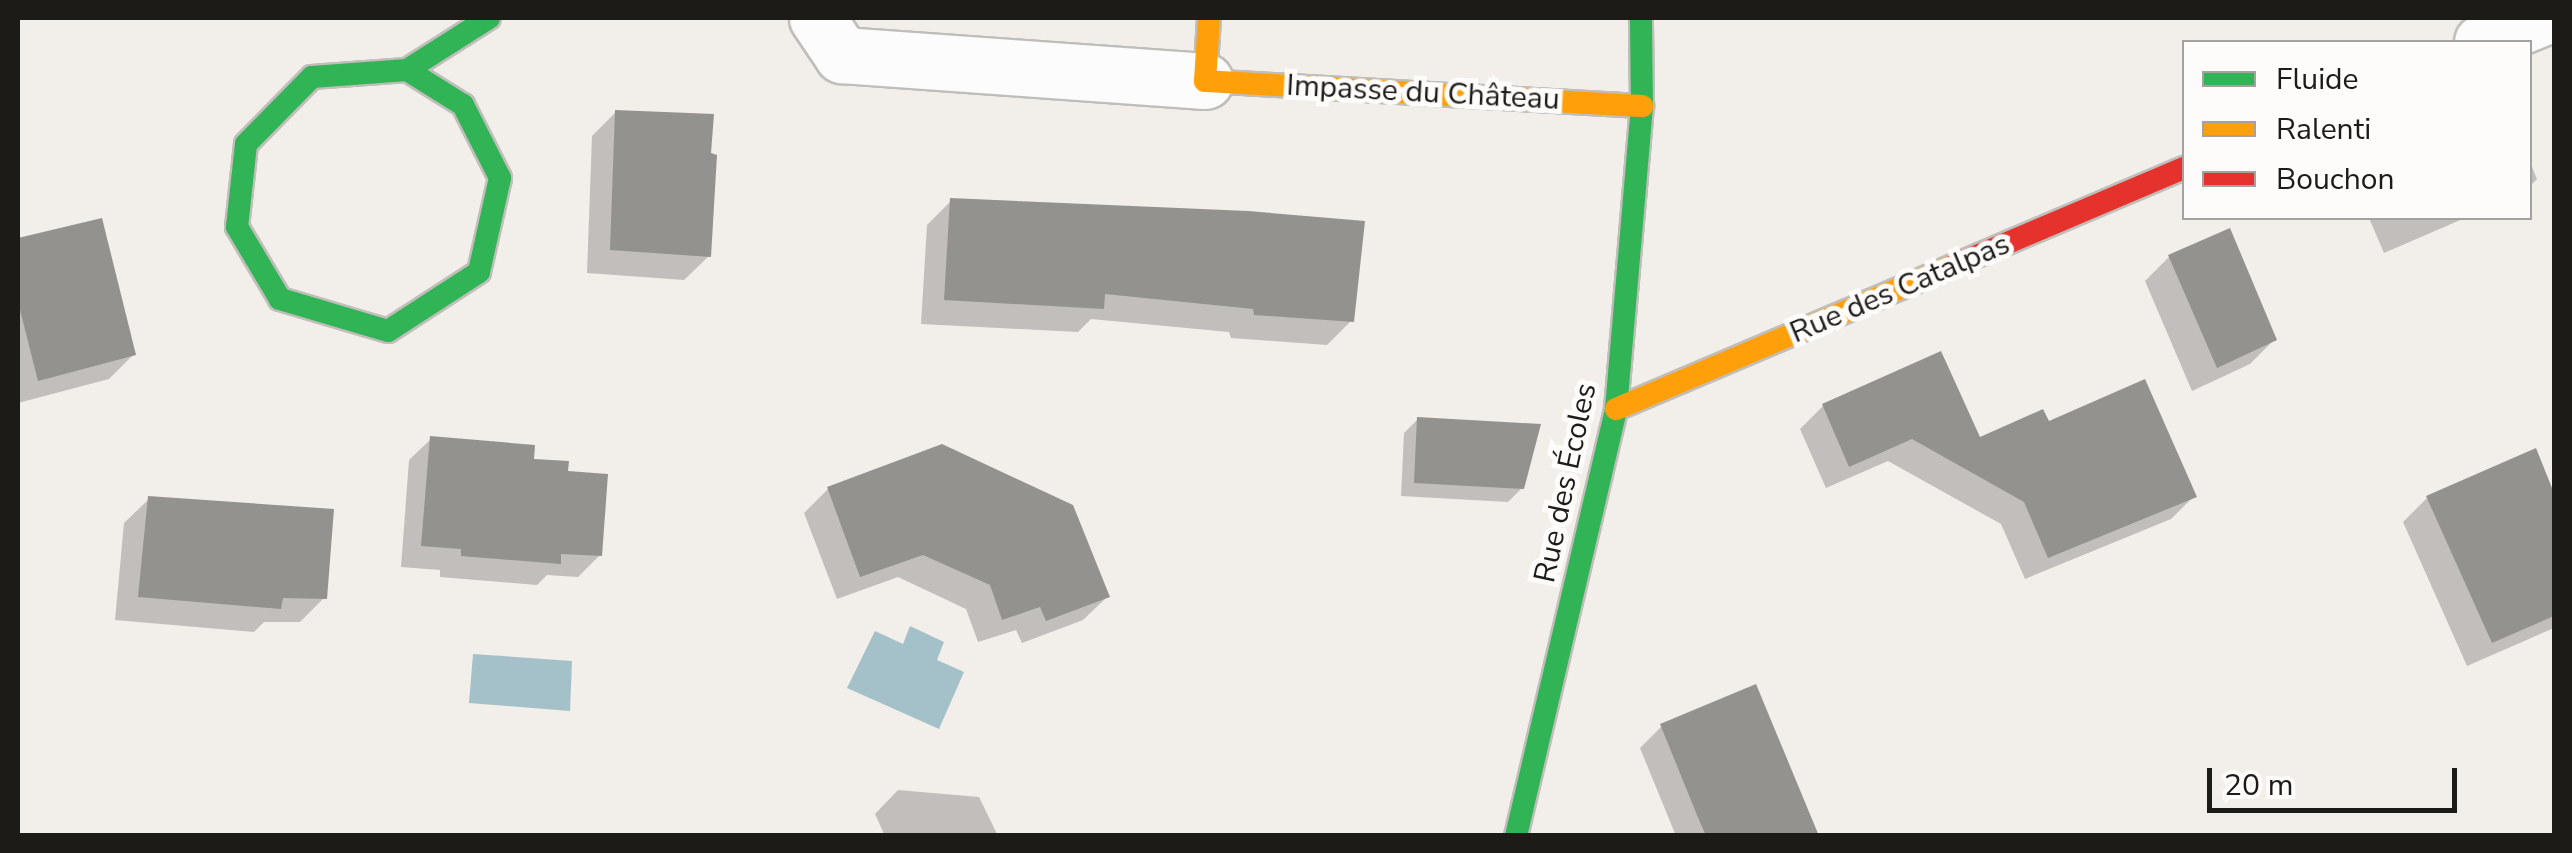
<!DOCTYPE html>
<html>
<head>
<meta charset="utf-8">
<style>
	body { margin:0 }
	#map { position:relative; width:2572px; height:853px; overflow:hidden; background:#f2eeea; font-family:"Nunito Sans",sans-serif }
	div>[style] { position:absolute }
	[style*='--x'] { left:calc(var(--x)*1px); top:calc(var(--y)*1px); width:calc(var(--w)*1px); rotate:calc(var(--a)*1deg) }
	.water>* { inset:0; background:#a4c1ca }
	.shadow>* { inset:0; background:#0003 }
	.building>* { inset:0; background:#94928f }
	.roads { filter:drop-shadow(2px 0 #c0beba) drop-shadow(-2px 0 #c0beba) drop-shadow(0 2px #c0beba) drop-shadow(0 -2px #c0beba) }
	.street>* { height:55px; margin:-27.5px; padding:0 27.5px; transform-origin:27.5px; border-radius:27.5px; background:#fdfcfc }
	.fast>* { height:22px; margin:-11px; padding:0 11px; transform-origin:11px; border-radius:11px; background:#30b455 }
	.slow>* { height:22px; margin:-11px; padding:0 11px; transform-origin:11px; border-radius:11px; background:#ff9f0a }
	.jam>* { height:22px; margin:-11px; padding:0 11px; transform-origin:11px; border-radius:11px; background:#e5322d }
	span { translate:-50% -50%; white-space:nowrap; text-align:center; line-height:1.15; -webkit-text-stroke:10px #fefcfb; paint-order:stroke }
	.street-label { font-size:30px; color:#1d1b18 }
	.frame { position:absolute; inset:0; border:20px solid #1d1b18; pointer-events:none }
	.legend { position:absolute; left:2182px; top:40px; width:350px; height:180px; box-sizing:border-box; background:#fefcfb; border:2px solid #a4a2a0; margin:0; padding:12px 18px; list-style:none; font-size:30px; color:#1d1b18 }
	.legend li { display:flex; align-items:center; gap:20px; height:50px }
	.legend b { width:50px; border:2px solid #a4a2a0 }
	.scale { position:absolute; left:2207px; top:768px; width:250px; height:45px; box-sizing:border-box; border:5px solid #1d1b18; border-top:0; padding-left:12px; font-size:30px; line-height:35px; white-space:nowrap; color:#1d1b18; -webkit-text-stroke:8px #fefcfb; paint-order:stroke }
</style>
</head>
<body>
<div id="map">
	<div class="water">
		<div style="clip-path:polygon(910px 626px,944px 642px,937px 660px,964px 672px,939px 729px,847px 688px,875px 631px,903px 644px)"></div>
		<div style="clip-path:polygon(473px 654px,572px 661px,570px 711px,469px 703px)"></div>
	</div>
	<div class="shadow">
		<div style="clip-path:polygon(616px 112px,709px 256px,684px 280px,587px 273px,592px 136px)"></div>
		<div style="clip-path:polygon(2530px 162px,2537px 179px,2530px 186px)"></div>
		<div style="clip-path:polygon(951px 201px,1351px 321px,1327px 345px,1231px 338px,1229px 332px,1091px 319px,1078px 332px,921px 324px,927px 225px)"></div>
		<div style="clip-path:polygon(2369px 218px,2465px 218px,2384px 253px)"></div>
		<div style="clip-path:polygon(100px 221px,133px 355px,109px 379px,18px 403px,18px 241px)"></div>
		<div style="clip-path:polygon(2169px 257px,2274px 340px,2250px 364px,2192px 391px,2145px 281px)"></div>
		<div style="clip-path:polygon(1823px 406px,1978px 441px,2048px 425px,2194px 496px,2171px 519px,2025px 579px,2001px 524px,1888px 461px,1826px 488px,1800px 429px)"></div>
		<div style="clip-path:polygon(1418px 419px,1522px 488px,1508px 502px,1401px 496px,1404px 433px)"></div>
		<div style="clip-path:polygon(431px 439px,565px 473px,600px 555px,578px 577px,547px 575px,537px 585px,440px 577px,440px 570px,401px 567px,409px 460px)"></div>
		<div style="clip-path:polygon(2535px 452px,2554px 500px,2554px 628px,2467px 666px,2403px 522px,2427px 498px)"></div>
		<div style="clip-path:polygon(828px 489px,1107px 597px,1083px 620px,1022px 643px,1016px 630px,978px 642px,966px 609px,898px 577px,837px 599px,804px 513px)"></div>
		<div style="clip-path:polygon(149px 499px,324px 598px,300px 622px,264px 622px,254px 632px,115px 620px,124px 523px)"></div>
		<div style="clip-path:polygon(1662px 726px,1816px 836px,1676px 836px,1640px 748px)"></div>
		<div style="clip-path:polygon(898px 790px,979px 797px,998px 836px,885px 836px,875px 814px)"></div>
	</div>
	<div class="building">
		<div style="clip-path:polygon(615px 110px,714px 114px,711px 153px,717px 155px,711px 257px,610px 250px)"></div>
		<div style="clip-path:polygon(950px 198px,1248px 211px,1365px 221px,1354px 322px,1254px 315px,1253px 309px,1105px 294px,1104px 309px,944px 300px)"></div>
		<div style="clip-path:polygon(102px 218px,136px 355px,38px 381px,18px 302px,18px 238px)"></div>
		<div style="clip-path:polygon(2230px 228px,2277px 340px,2217px 368px,2168px 255px)"></div>
		<div style="clip-path:polygon(1941px 351px,1980px 437px,2043px 409px,2049px 421px,2145px 379px,2197px 497px,2048px 558px,2024px 502px,1912px 439px,1849px 467px,1822px 404px)"></div>
		<div style="clip-path:polygon(1417px 417px,1541px 424px,1524px 489px,1414px 483px)"></div>
		<div style="clip-path:polygon(430px 436px,535px 445px,534px 459px,569px 461px,568px 471px,608px 474px,602px 556px,561px 554px,561px 564px,461px 556px,461px 549px,421px 546px)"></div>
		<div style="clip-path:polygon(942px 444px,1073px 505px,1110px 597px,1046px 621px,1040px 607px,1002px 620px,990px 585px,923px 555px,860px 577px,827px 487px)"></div>
		<div style="clip-path:polygon(2536px 448px,2554px 493px,2554px 616px,2492px 643px,2426px 496px)"></div>
		<div style="clip-path:polygon(148px 496px,334px 509px,327px 599px,283px 598px,281px 609px,138px 597px)"></div>
		<div style="clip-path:polygon(1756px 684px,1819px 836px,1706px 836px,1697px 815px,1660px 724px)"></div>
	</div>
	<div class="roads">
		<div class="street">
			<div style="--x:817;--y:18;--w:45;--a:56"></div>
			<div style="--x:842;--y:55;--w:364;--a:4.1"></div>
			<div style="--x:2482;--y:42;--w:64;--a:-22.1"></div>
		</div>
		<div class="fast">
			<div style="--x:407;--y:70;--w:66;--a:32"></div>
			<div style="--x:463;--y:105;--w:82;--a:63.1"></div>
			<div style="--x:500;--y:178;--w:96;--a:102.6"></div>
			<div style="--x:479;--y:272;--w:108;--a:147"></div>
			<div style="--x:388;--y:331;--w:113;--a:-163.5"></div>
			<div style="--x:280;--y:299;--w:84;--a:-120.8"></div>
			<div style="--x:237;--y:227;--w:83;--a:-83.8"></div>
			<div style="--x:246;--y:144;--w:94;--a:-45.4"></div>
			<div style="--x:312;--y:77;--w:95;--a:-4.2"></div>
			<div style="--x:407;--y:70;--w:97;--a:-32.4"></div>
			<div style="--x:1516;--y:836;--w:439;--a:-76.8"></div>
			<div style="--x:1616;--y:409;--w:304;--a:-85.1"></div>
			<div style="--x:1642;--y:106;--w:88;--a:-90.7"></div>
		</div>
		<div class="slow">
			<div style="--x:1209;--y:18;--w:63;--a:93.6"></div>
			<div style="--x:1205;--y:81;--w:438;--a:3.3"></div>
			<div style="--x:1616;--y:409;--w:366;--a:-23"></div>
		</div>
		<div class="jam">
			<div style="--x:1953;--y:266;--w:251;--a:-23"></div>
		</div>
	</div>
	<div class="street-label">
		<span style="left:1423px;top:93px;rotate:3deg">Impasse du Château</span>
		<span style="left:1900px;top:289px;rotate:-23deg">Rue des Catalpas</span>
		<span style="left:1566px;top:483px;rotate:-78deg">Rue des Écoles</span>
	</div>
	<div class="frame"></div>
	<ul class="legend">
	<li><b style="height:12px;background:#30b455"></b>Fluide</li>
	<li><b style="height:12px;background:#ff9f0a"></b>Ralenti</li>
	<li><b style="height:12px;background:#e5322d"></b>Bouchon</li>
	</ul>
	<div class="scale">20 m</div>
</div>
</body>
</html>
